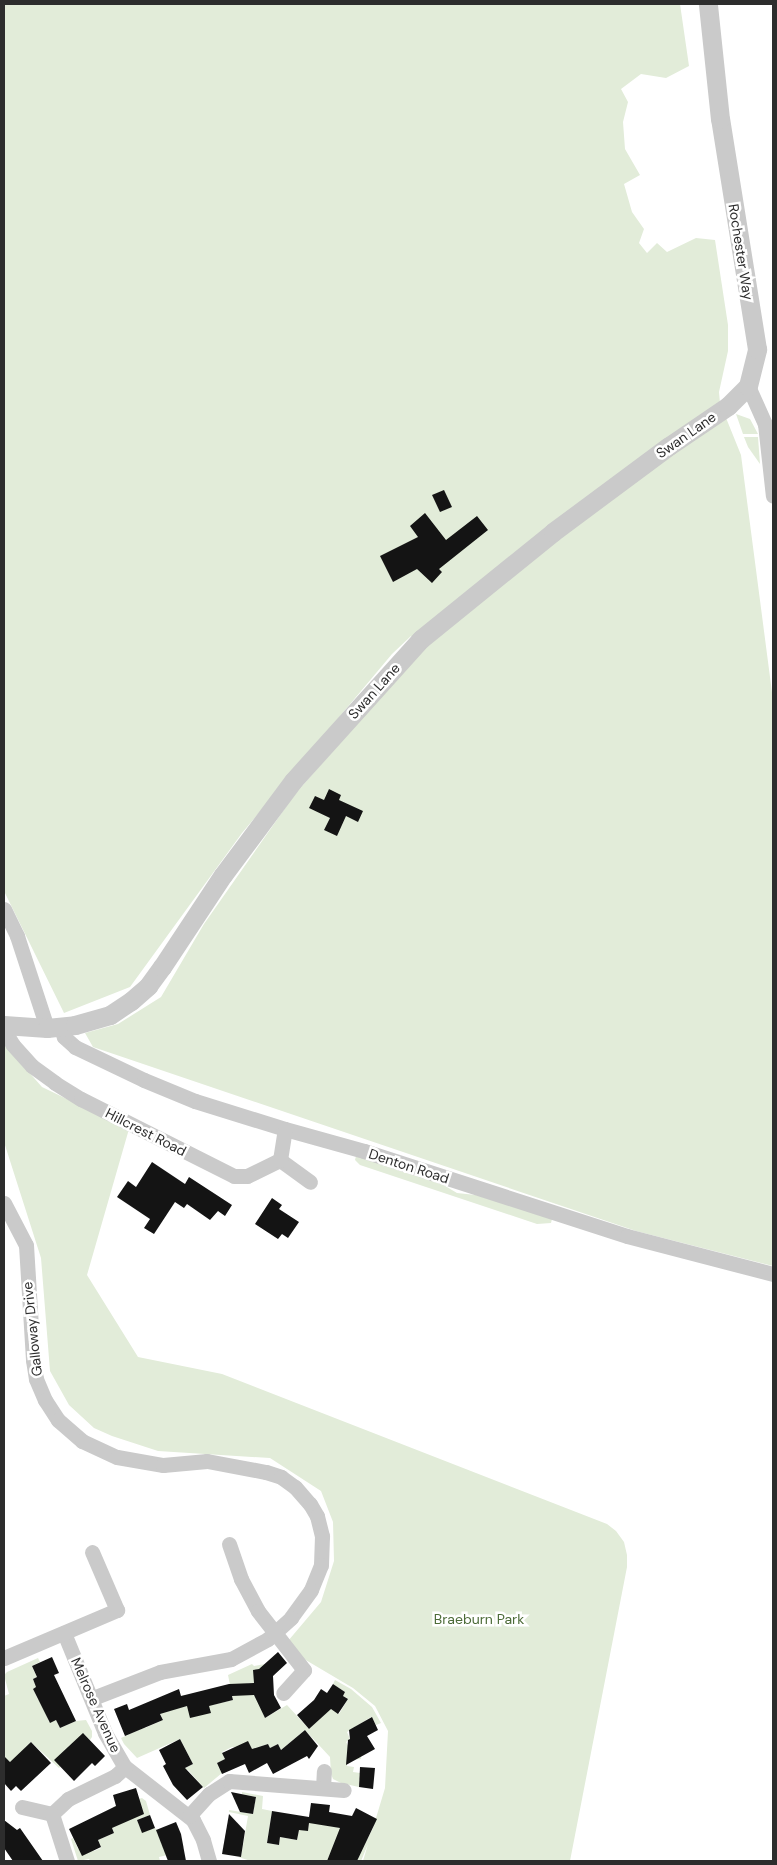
<!DOCTYPE html>
<html>
<head>
<meta charset="utf-8">
<style>
	body { margin:0 }
	#map { position:relative; width:777px; height:1865px; overflow:hidden; background:#fff; font-family:"DM Sans",sans-serif }
	div>[style] { position:absolute }
	[style*='--x'] { left:calc(var(--x)*1px); top:calc(var(--y)*1px); width:calc(var(--w)*1px); rotate:calc(var(--a)*1deg) }
	.green>* { inset:0; background:#e2ecd9 }
	.building>* { inset:0; background:#141414 }
	.minor>* { height:15px; margin:-7.5px; padding:0 7.5px; transform-origin:7.5px; border-radius:7.5px; background:#cacaca }
	.tertiary>* { height:19px; margin:-9.5px; padding:0 9.5px; transform-origin:9.5px; border-radius:9.5px; background:#cacaca }
	span { translate:-50% -50%; white-space:nowrap; text-align:center; line-height:1.15; -webkit-text-stroke:5px #fff; paint-order:stroke }
	.street-label { font-size:14px; color:#2d2d2d }
	.park-label { font-size:14px; color:#4c6b38 }
	.frame { position:absolute; inset:0; border:5px solid #2d2d2d; pointer-events:none }
</style>
</head>
<body>
<div id="map">
	<div class="green">
		<div style="clip-path:polygon(4px 4px,680px 4px,689px 66px,666px 78px,641px 74px,621px 89px,628px 102px,623px 122px,625px 149px,640px 175px,624px 184px,632px 212px,644px 229px,639px 243px,647px 253px,657px 243px,667px 252px,696px 238px,715px 240px,728px 325px,728px 351px,719px 392px,720px 403px,741px 455px,773px 700px,773px 1266px,636px 1231px,93px 1047px,85px 1033px,118px 1024px,161px 997px,204px 924px,295px 794px,422px 650px,411px 636px,392px 654px,242px 833px,130px 987px,64px 1013px,4px 891px)"></div>
		<div style="clip-path:polygon(736px 414px,750px 419px,758px 434px,743px 434px)"></div>
		<div style="clip-path:polygon(744px 437px,758px 437px,760px 464px,748px 447px)"></div>
		<div style="clip-path:polygon(4px 1044px,42px 1087px,129px 1129px,87px 1275px,138px 1357px,222px 1374px,607px 1524px,616px 1531px,624px 1542px,627px 1555px,627px 1567px,570px 1861px,363px 1861px,368px 1844px,361px 1861px,332px 1850px,327px 1861px,251px 1861px,238px 1857px,241px 1857px,248px 1816px,229px 1812px,229px 1810px,253px 1814px,256px 1797px,242px 1794px,242px 1792px,263px 1796px,262px 1809px,272px 1811px,267px 1843px,279px 1845px,280px 1837px,297px 1840px,301px 1816px,308px 1831px,309px 1822px,330px 1812px,329px 1826px,342px 1828px,364px 1846px,373px 1828px,385px 1788px,388px 1731px,375px 1706px,353px 1688px,304px 1659px,288px 1641px,321px 1602px,334px 1561px,333px 1522px,321px 1491px,270px 1458px,158px 1451px,112px 1436px,94px 1428px,69px 1405px,50px 1371px,41px 1258px,4px 1142px)"></div>
		<div style="clip-path:polygon(356px 1156px,435px 1180px,457px 1193px,485px 1196px,552px 1219px,551px 1223px,537px 1224px,360px 1165px,355px 1160px)"></div>
		<div style="clip-path:polygon(38px 1658px,40px 1662px,32px 1666px,37px 1677px,33px 1679px,36px 1686px,52px 1680px,33px 1689px,38px 1700px,45px 1698px,45px 1711px,49px 1722px,56px 1720px,60px 1728px,76px 1721px,86px 1720px,92px 1731px,92px 1737px,90px 1740px,84px 1734px,69px 1746px,60px 1755px,65px 1762px,59px 1768px,31px 1742px,24px 1749px,16px 1768px,8px 1760px,4px 1764px,4px 1696px,9px 1694px,4px 1675px,7px 1672px)"></div>
		<div style="clip-path:polygon(252px 1664px,254px 1666px,265px 1664px,273px 1668px,254px 1670px,254px 1683px,247px 1683px,255px 1690px,265px 1718px,287px 1705px,309px 1729px,324px 1715px,314px 1704px,317px 1700px,339px 1714px,348px 1699px,343px 1696px,345px 1692px,333px 1684px,335px 1680px,351px 1689px,372px 1707px,381px 1723px,376px 1725px,371px 1717px,347px 1732px,350px 1739px,346px 1742px,354px 1757px,361px 1757px,361px 1759px,347px 1760px,347px 1766px,354px 1767px,353px 1772px,360px 1773px,359px 1787px,341px 1783px,333px 1779px,331px 1774px,330px 1757px,305px 1730px,281px 1750px,278px 1744px,270px 1748px,268px 1744px,252px 1749px,232px 1747px,222px 1752px,225px 1759px,217px 1763px,222px 1773px,204px 1788px,188px 1770px,170px 1779px,169px 1777px,193px 1764px,180px 1739px,137px 1758px,124px 1744px,121px 1738px,143px 1728px,135px 1710px,137px 1709px,145px 1728px,163px 1720px,155px 1702px,185px 1695px,210px 1713px,205px 1690px,212px 1705px,233px 1700px,228px 1675px)"></div>
		<div style="clip-path:polygon(142px 1798px,146px 1801px,150px 1815px,137px 1820px,142px 1832px,155px 1828px,180px 1852px,159px 1857px,160px 1861px,90px 1861px,89px 1859px,78px 1861px,71px 1839px,73px 1838px,78px 1849px,84px 1846px,92px 1848px,94px 1851px,101px 1848px,98px 1840px,114px 1833px,112px 1828px,120px 1824px,113px 1807px)"></div>
	</div>
	<div class="building">
		<div style="clip-path:polygon(444px 490px,452px 507px,440px 512px,432px 495px)"></div>
		<div style="clip-path:polygon(425px 513px,446px 540px,477px 516px,488px 530px,439px 569px,442px 572px,432px 583px,417px 569px,393px 582px,380px 556px,418px 537px,410px 526px)"></div>
		<div style="clip-path:polygon(329px 789px,341px 795px,339px 800px,363px 811px,358px 822px,346px 816px,337px 836px,324px 830px,330px 818px,309px 808px,315px 796px,324px 800px)"></div>
		<div style="clip-path:polygon(152px 1162px,185px 1184px,189px 1177px,232px 1205px,225px 1216px,218px 1211px,210px 1220px,187px 1204px,184px 1208px,175px 1202px,154px 1234px,144px 1228px,150px 1219px,117px 1197px,128px 1181px,136px 1187px)"></div>
		<div style="clip-path:polygon(272px 1198px,282px 1205px,279px 1209px,299px 1222px,288px 1238px,282px 1234px,278px 1239px,255px 1224px)"></div>
		<div style="clip-path:polygon(278px 1652px,287px 1663px,273px 1676px,274px 1695px,281px 1708px,265px 1718px,254px 1695px,232px 1696px,233px 1700px,209px 1706px,211px 1713px,190px 1718px,187px 1706px,160px 1714px,163px 1720px,125px 1736px,114px 1709px,127px 1704px,129px 1710px,179px 1689px,181px 1696px,229px 1684px,254px 1683px,253px 1670px,259px 1669px)"></div>
		<div style="clip-path:polygon(52px 1657px,59px 1673px,54px 1675px,76px 1721px,60px 1728px,56px 1720px,50px 1723px,33px 1689px,36px 1687px,33px 1679px,37px 1677px,32px 1666px)"></div>
		<div style="clip-path:polygon(333px 1684px,345px 1692px,343px 1696px,348px 1699px,338px 1714px,331px 1709px,309px 1729px,297px 1715px,314px 1700px,321px 1689px,327px 1693px)"></div>
		<div style="clip-path:polygon(372px 1717px,378px 1730px,367px 1736px,375px 1749px,346px 1765px,348px 1740px,350px 1739px,349px 1730px)"></div>
		<div style="clip-path:polygon(305px 1730px,318px 1746px,309px 1759px,307px 1756px,273px 1774px,267px 1763px,249px 1773px,245px 1764px,222px 1774px,217px 1763px,225px 1759px,222px 1753px,248px 1741px,252px 1749px,268px 1744px,270px 1748px,278px 1744px,281px 1750px)"></div>
		<div style="clip-path:polygon(83px 1733px,105px 1756px,95px 1766px,92px 1763px,74px 1781px,54px 1760px)"></div>
		<div style="clip-path:polygon(180px 1739px,193px 1764px,185px 1768px,203px 1787px,187px 1800px,173px 1785px,163px 1766px,166px 1764px,159px 1750px)"></div>
		<div style="clip-path:polygon(31px 1742px,51px 1763px,21px 1791px,16px 1786px,11px 1791px,4px 1783px,4px 1756px,10px 1762px)"></div>
		<div style="clip-path:polygon(360px 1767px,375px 1768px,373px 1789px,359px 1787px)"></div>
		<div style="clip-path:polygon(136px 1788px,144px 1814px,112px 1828px,114px 1833px,98px 1840px,101px 1847px,82px 1856px,69px 1829px,116px 1806px,113px 1795px)"></div>
		<div style="clip-path:polygon(231px 1792px,256px 1797px,253px 1814px,240px 1812px)"></div>
		<div style="clip-path:polygon(311px 1803px,330px 1805px,329px 1812px,352px 1816px,356px 1808px,377px 1819px,357px 1861px,327px 1861px,340px 1828px,309px 1823px,308px 1831px,299px 1830px,297px 1840px,280px 1837px,279px 1845px,267px 1843px,272px 1811px,309px 1817px)"></div>
		<div style="clip-path:polygon(229px 1814px,245px 1831px,241px 1857px,222px 1854px)"></div>
		<div style="clip-path:polygon(150px 1815px,155px 1828px,142px 1833px,137px 1820px)"></div>
		<div style="clip-path:polygon(4px 1820px,17px 1830px,20px 1828px,43px 1861px,13px 1861px,4px 1848px)"></div>
		<div style="clip-path:polygon(176px 1822px,181px 1834px,186px 1861px,168px 1861px,156px 1830px)"></div>
	</div>
	<div class="minor">
		<div style="--x:748;--y:386;--w:42;--a:65.9"></div>
		<div style="--x:765;--y:424;--w:72;--a:83.7"></div>
		<div style="--x:4;--y:909;--w:30;--a:64"></div>
		<div style="--x:17;--y:936;--w:97;--a:71.9"></div>
		<div style="--x:61;--y:1028;--w:9;--a:72"></div>
		<div style="--x:64;--y:1037;--w:15;--a:42"></div>
		<div style="--x:75;--y:1047;--w:76;--a:25.6"></div>
		<div style="--x:144;--y:1080;--w:55;--a:22.4"></div>
		<div style="--x:195;--y:1101;--w:94;--a:17.3"></div>
		<div style="--x:285;--y:1129;--w:82;--a:15.6"></div>
		<div style="--x:364;--y:1151;--w:276;--a:17.9"></div>
		<div style="--x:627;--y:1236;--w:151;--a:14.6"></div>
		<div style="--x:4;--y:1030;--w:17;--a:59"></div>
		<div style="--x:13;--y:1045;--w:28;--a:48"></div>
		<div style="--x:32;--y:1066;--w:29;--a:36"></div>
		<div style="--x:55;--y:1083;--w:31;--a:32"></div>
		<div style="--x:81;--y:1099;--w:171;--a:26.7"></div>
		<div style="--x:234;--y:1176;--w:13;--a:0"></div>
		<div style="--x:247;--y:1176;--w:37;--a:-26"></div>
		<div style="--x:280;--y:1160;--w:37;--a:36"></div>
		<div style="--x:280;--y:1160;--w:31;--a:-81"></div>
		<div style="--x:4;--y:1203;--w:47;--a:62.4"></div>
		<div style="--x:26;--y:1245;--w:115;--a:86.5"></div>
		<div style="--x:33;--y:1360;--w:19;--a:81"></div>
		<div style="--x:36;--y:1379;--w:23;--a:67"></div>
		<div style="--x:45;--y:1400;--w:24;--a:57"></div>
		<div style="--x:58;--y:1420;--w:32;--a:41"></div>
		<div style="--x:82;--y:1441;--w:38;--a:25"></div>
		<div style="--x:117;--y:1457;--w:47;--a:9.9"></div>
		<div style="--x:163;--y:1465;--w:44;--a:-5.2"></div>
		<div style="--x:207;--y:1461;--w:60;--a:10.6"></div>
		<div style="--x:266;--y:1472;--w:16;--a:18"></div>
		<div style="--x:281;--y:1477;--w:17;--a:36"></div>
		<div style="--x:295;--y:1487;--w:23;--a:49"></div>
		<div style="--x:310;--y:1504;--w:14;--a:60"></div>
		<div style="--x:317;--y:1516;--w:21;--a:76"></div>
		<div style="--x:322;--y:1536;--w:29;--a:92"></div>
		<div style="--x:321;--y:1565;--w:27;--a:112"></div>
		<div style="--x:311;--y:1590;--w:34;--a:126"></div>
		<div style="--x:291;--y:1618;--w:31;--a:138"></div>
		<div style="--x:268;--y:1639;--w:42;--a:151.6"></div>
		<div style="--x:231;--y:1659;--w:72;--a:169.6"></div>
		<div style="--x:160;--y:1672;--w:72;--a:158.8"></div>
		<div style="--x:229;--y:1544;--w:37;--a:71"></div>
		<div style="--x:241;--y:1579;--w:36;--a:62"></div>
		<div style="--x:258;--y:1611;--w:75;--a:52.1"></div>
		<div style="--x:304;--y:1670;--w:31;--a:132"></div>
		<div style="--x:64;--y:1633;--w:108;--a:67.7"></div>
		<div style="--x:105;--y:1733;--w:39;--a:60"></div>
		<div style="--x:125;--y:1767;--w:86;--a:37.9"></div>
		<div style="--x:193;--y:1820;--w:22;--a:63"></div>
		<div style="--x:203;--y:1840;--w:22;--a:74"></div>
		<div style="--x:4;--y:1658;--w:123;--a:-23"></div>
		<div style="--x:117;--y:1610;--w:63;--a:-113.3"></div>
		<div style="--x:323;--y:1788;--w:17;--a:-87"></div>
		<div style="--x:22;--y:1807;--w:31;--a:13"></div>
		<div style="--x:52;--y:1814;--w:22;--a:-43"></div>
		<div style="--x:68;--y:1799;--w:52;--a:-26.1"></div>
		<div style="--x:115;--y:1776;--w:13;--a:-42"></div>
		<div style="--x:52;--y:1814;--w:49;--a:72.3"></div>
		<div style="--x:189;--y:1816;--w:30;--a:-48"></div>
		<div style="--x:209;--y:1794;--w:24;--a:-33"></div>
		<div style="--x:229;--y:1781;--w:115;--a:4.5"></div>
	</div>
	<div class="tertiary">
		<div style="--x:4;--y:1025;--w:43;--a:4"></div>
		<div style="--x:47;--y:1028;--w:28;--a:-6"></div>
		<div style="--x:75;--y:1025;--w:36;--a:-16"></div>
		<div style="--x:110;--y:1015;--w:25;--a:-34"></div>
		<div style="--x:131;--y:1001;--w:23;--a:-41"></div>
		<div style="--x:148;--y:986;--w:24;--a:-54"></div>
		<div style="--x:162;--y:967;--w:110;--a:-56.5"></div>
		<div style="--x:223;--y:875;--w:117;--a:-53.3"></div>
		<div style="--x:293;--y:781;--w:191;--a:-48"></div>
		<div style="--x:421;--y:639;--w:170;--a:-39"></div>
		<div style="--x:553;--y:532;--w:144;--a:-36.6"></div>
		<div style="--x:669;--y:446;--w:71;--a:-34.1"></div>
		<div style="--x:728;--y:406;--w:28;--a:-45"></div>
		<div style="--x:748;--y:386;--w:38;--a:-76"></div>
		<div style="--x:757;--y:349;--w:233;--a:-99.1"></div>
		<div style="--x:720;--y:119;--w:116;--a:-96"></div>
	</div>
	<div class="street-label">
		<span style="left:741px;top:252px;rotate:81deg">Rochester Way</span>
		<span style="left:686px;top:435px;rotate:-35deg">Swan Lane</span>
		<span style="left:374px;top:691px;rotate:-48deg">Swan Lane</span>
		<span style="left:146px;top:1132px;rotate:27deg">Hillcrest Road</span>
		<span style="left:409px;top:1166px;rotate:18deg">Denton Road</span>
		<span style="left:32px;top:1329px;rotate:-96deg">Galloway Drive</span>
		<span style="left:96px;top:1705px;rotate:66deg">Melrose Avenue</span>
	</div>
	<div class="park-label">
		<span style="left:479px;top:1619px">Braeburn Park</span>
	</div>
	<div class="frame"></div>
</div>
</body>
</html>
